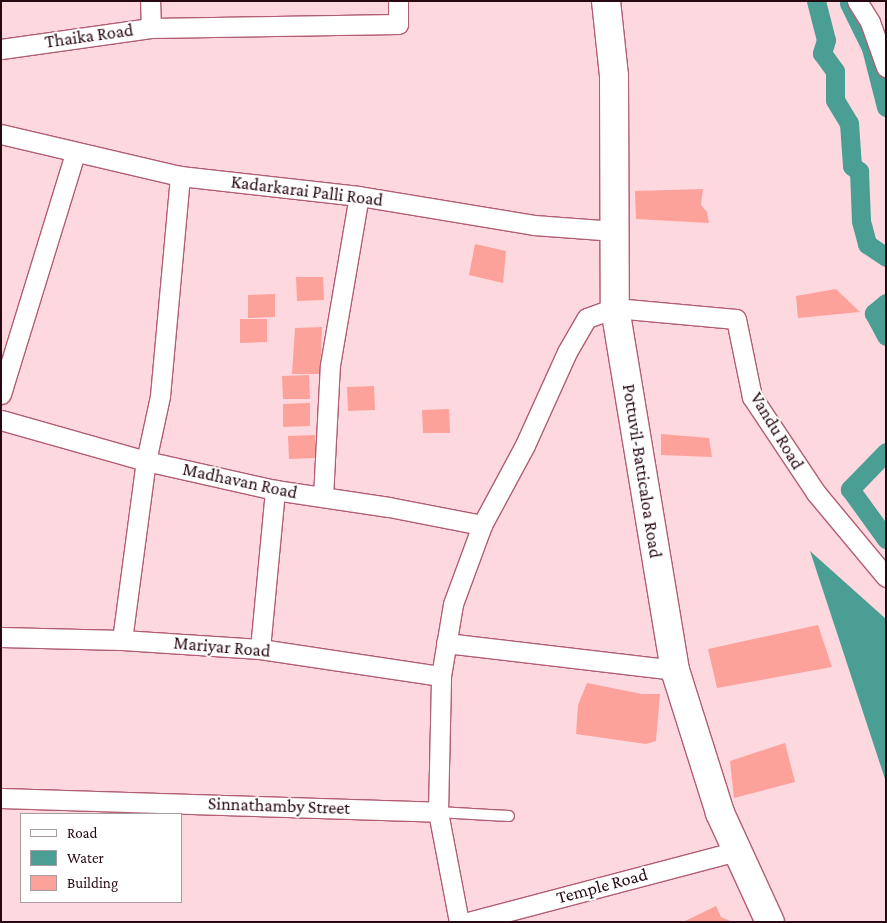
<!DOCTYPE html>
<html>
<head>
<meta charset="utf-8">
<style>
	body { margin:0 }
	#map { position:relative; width:887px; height:923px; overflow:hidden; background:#fed8df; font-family:"Crimson Pro",serif }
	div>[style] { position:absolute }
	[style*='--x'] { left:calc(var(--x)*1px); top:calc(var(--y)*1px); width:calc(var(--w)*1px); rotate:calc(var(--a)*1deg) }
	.water>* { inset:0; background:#4a9e94 }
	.canal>* { height:19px; margin:-9.5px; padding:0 9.5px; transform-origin:9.5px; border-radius:9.5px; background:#4a9e94 }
	.building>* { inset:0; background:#fca29a }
	.roads { filter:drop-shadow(1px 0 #b15e73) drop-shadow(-1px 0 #b15e73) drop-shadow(0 1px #b15e73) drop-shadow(0 -1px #b15e73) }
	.service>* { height:10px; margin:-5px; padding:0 5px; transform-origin:5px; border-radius:5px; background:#fff }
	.minor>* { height:19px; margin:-9.5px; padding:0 9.5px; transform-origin:9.5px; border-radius:9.5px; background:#fff }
	.trunk>* { height:28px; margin:-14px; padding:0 14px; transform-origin:14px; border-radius:14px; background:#fff }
	span { translate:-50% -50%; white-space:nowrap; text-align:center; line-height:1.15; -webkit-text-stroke:4px #fff; paint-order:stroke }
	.street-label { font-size:18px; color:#270711 }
	.frame { position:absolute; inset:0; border:2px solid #270711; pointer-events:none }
	.legend { position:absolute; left:20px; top:813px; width:162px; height:90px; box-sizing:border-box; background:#fff; border:1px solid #a99ca0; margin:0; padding:6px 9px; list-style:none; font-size:15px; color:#270711 }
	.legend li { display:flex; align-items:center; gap:10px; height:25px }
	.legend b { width:25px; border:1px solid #a99ca0 }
</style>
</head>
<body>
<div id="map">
	<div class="water">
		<div style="clip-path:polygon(810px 551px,886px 619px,886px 782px)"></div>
	</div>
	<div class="canal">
		<div style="--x:816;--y:1;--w:40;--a:75.6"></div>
		<div style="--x:826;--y:40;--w:14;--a:107"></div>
		<div style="--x:822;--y:53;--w:22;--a:54"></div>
		<div style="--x:835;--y:71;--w:29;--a:90"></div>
		<div style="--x:835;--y:100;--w:27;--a:59"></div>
		<div style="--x:849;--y:123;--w:43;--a:86"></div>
		<div style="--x:852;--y:166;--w:9;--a:36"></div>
		<div style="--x:859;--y:171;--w:50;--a:87.7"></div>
		<div style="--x:861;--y:221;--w:24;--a:75"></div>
		<div style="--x:867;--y:244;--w:23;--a:34"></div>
		<div style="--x:849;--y:3;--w:50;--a:63.9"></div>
		<div style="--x:871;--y:48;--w:61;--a:75.7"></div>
		<div style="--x:886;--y:303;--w:16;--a:140"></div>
		<div style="--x:874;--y:313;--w:26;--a:62"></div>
		<div style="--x:886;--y:452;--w:52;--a:134.2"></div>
		<div style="--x:850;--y:489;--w:62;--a:54.2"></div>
	</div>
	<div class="building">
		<div style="clip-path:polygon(703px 189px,701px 205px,707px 212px,709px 223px,636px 219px,635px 191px)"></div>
		<div style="clip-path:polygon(475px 244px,506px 251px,503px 283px,469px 275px)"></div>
		<div style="clip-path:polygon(296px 277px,323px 277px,324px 300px,297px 301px)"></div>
		<div style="clip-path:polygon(836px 289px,860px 312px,798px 318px,796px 296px)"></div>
		<div style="clip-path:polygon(275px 294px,275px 317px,248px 318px,248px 295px)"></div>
		<div style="clip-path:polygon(240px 319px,267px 319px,267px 342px,240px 343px)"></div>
		<div style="clip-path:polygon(322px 327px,320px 374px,292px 374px,295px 328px)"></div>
		<div style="clip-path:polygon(309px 375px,310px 399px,283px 399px,282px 376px)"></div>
		<div style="clip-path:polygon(374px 386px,375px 410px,348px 411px,347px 387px)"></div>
		<div style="clip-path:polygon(310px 403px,310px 426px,283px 427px,283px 404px)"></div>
		<div style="clip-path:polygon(449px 409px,450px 433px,423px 433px,422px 410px)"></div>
		<div style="clip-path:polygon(661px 434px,709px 438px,712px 457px,661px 455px)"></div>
		<div style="clip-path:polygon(315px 435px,316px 458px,289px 459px,288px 436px)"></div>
		<div style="clip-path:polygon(818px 625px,832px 667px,717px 688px,708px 649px)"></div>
		<div style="clip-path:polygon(587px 683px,642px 694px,660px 694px,656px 741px,646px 744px,576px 734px,578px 705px)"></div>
		<div style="clip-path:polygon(785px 743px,795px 782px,734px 798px,730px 761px)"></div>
		<div style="clip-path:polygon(716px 906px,721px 917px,733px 922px,683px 922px)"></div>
	</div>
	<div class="roads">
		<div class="service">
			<div style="--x:438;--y:812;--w:71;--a:3.2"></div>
		</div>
		<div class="minor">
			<div style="--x:857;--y:1;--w:25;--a:58"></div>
			<div style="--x:870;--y:22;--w:48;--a:70.4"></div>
			<div style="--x:151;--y:28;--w:247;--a:-0.9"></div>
			<div style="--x:398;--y:24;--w:23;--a:-90"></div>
			<div style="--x:1;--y:49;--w:151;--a:-8"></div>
			<div style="--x:151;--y:28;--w:27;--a:-92"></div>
			<div style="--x:1;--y:134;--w:184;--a:13.2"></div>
			<div style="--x:180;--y:176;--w:180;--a:6.4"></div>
			<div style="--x:359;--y:196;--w:177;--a:9.4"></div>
			<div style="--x:534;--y:225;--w:81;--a:4.2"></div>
			<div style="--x:1;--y:394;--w:252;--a:-72.9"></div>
			<div style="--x:1;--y:420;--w:151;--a:15.8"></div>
			<div style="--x:146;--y:461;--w:132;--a:12.7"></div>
			<div style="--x:275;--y:490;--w:115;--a:8.5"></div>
			<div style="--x:389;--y:507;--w:95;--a:11"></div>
			<div style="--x:323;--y:497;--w:132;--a:-87"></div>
			<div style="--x:330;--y:365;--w:171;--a:-80.3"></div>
			<div style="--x:1;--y:637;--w:121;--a:1.4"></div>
			<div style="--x:122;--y:640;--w:138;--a:3.7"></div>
			<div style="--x:260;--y:649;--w:183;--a:8.5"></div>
			<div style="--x:122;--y:640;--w:181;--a:-82.4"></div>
			<div style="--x:146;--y:461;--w:66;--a:-77.8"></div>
			<div style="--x:160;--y:396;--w:221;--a:-84.8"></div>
			<div style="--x:446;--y:643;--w:231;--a:6.7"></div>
			<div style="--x:260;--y:649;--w:160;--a:-84.6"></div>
			<div style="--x:1;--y:798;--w:437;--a:1.8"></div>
			<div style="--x:459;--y:922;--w:112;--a:-100.8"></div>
			<div style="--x:438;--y:812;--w:136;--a:-88.7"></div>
			<div style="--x:441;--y:676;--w:73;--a:-80.5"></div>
			<div style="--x:453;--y:604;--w:84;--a:-69.8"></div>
			<div style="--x:482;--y:525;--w:91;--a:-61.7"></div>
			<div style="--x:525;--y:445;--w:102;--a:-65.7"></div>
			<div style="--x:567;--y:352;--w:39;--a:-60"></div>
			<div style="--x:587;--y:318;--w:30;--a:-20"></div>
			<div style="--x:615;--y:308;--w:121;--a:5.2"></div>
			<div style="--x:736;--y:319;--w:80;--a:78.4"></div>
			<div style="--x:752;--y:397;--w:115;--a:56.3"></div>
			<div style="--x:816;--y:493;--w:109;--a:50.2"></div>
			<div style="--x:468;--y:922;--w:277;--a:-14.8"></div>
		</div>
		<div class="trunk">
			<div style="--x:606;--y:1;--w:75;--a:83.9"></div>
			<div style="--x:614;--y:76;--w:232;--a:89.8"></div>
			<div style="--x:615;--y:308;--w:367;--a:80.6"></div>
			<div style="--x:675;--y:670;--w:150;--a:72.5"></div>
			<div style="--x:720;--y:813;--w:120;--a:65.4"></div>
		</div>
	</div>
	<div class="street-label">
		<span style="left:89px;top:36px;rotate:-8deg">Thaika Road</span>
		<span style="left:307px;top:191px;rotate:7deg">Kadarkarai Palli Road</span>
		<span style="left:777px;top:431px;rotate:59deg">Vandu Road</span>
		<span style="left:642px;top:471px;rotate:81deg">Pottuvil-Batticaloa Road</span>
		<span style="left:240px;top:481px;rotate:12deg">Madhavan Road</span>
		<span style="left:222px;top:647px;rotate:5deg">Mariyar Road</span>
		<span style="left:279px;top:806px;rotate:2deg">Sinnathamby Street</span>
		<span style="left:602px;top:886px;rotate:-15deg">Temple Road</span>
	</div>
	<div class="frame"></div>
	<ul class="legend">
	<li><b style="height:6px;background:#fff"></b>Road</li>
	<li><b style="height:14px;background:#4a9e94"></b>Water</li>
	<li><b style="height:14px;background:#fca29a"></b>Building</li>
	</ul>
</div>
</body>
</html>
